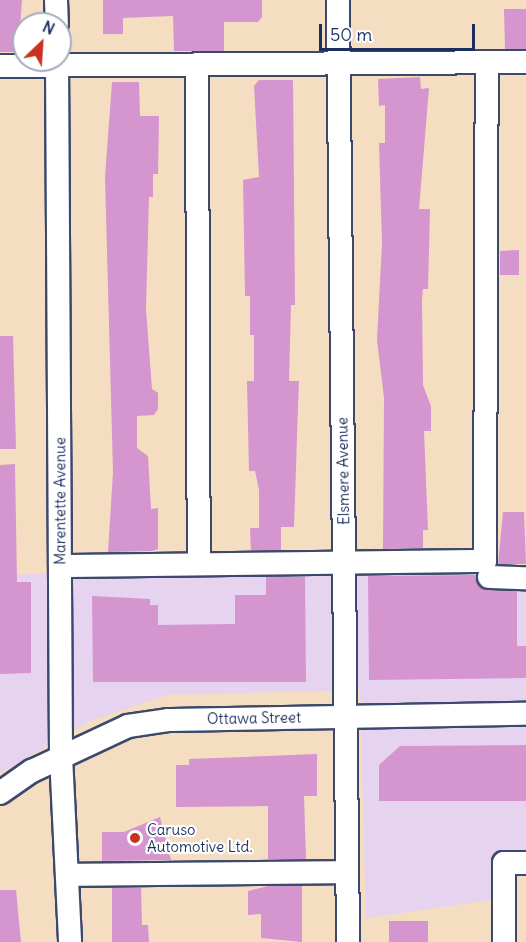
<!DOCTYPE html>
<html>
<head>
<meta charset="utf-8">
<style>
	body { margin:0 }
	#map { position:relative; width:526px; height:942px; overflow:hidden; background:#f4ddc0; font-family:Delius,sans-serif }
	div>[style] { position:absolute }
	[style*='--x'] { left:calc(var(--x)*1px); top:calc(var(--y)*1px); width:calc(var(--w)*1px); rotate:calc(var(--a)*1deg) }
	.built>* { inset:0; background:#e5d3f0 }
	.building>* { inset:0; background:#d595cf }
	.roads { filter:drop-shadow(2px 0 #3c496d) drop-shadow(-2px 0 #3c496d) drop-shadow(0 2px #3c496d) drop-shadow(0 -2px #3c496d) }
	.minor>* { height:22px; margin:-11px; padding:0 11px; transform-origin:11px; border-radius:11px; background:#fff }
	.dots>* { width:16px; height:16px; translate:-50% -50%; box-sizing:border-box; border:3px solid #fff; border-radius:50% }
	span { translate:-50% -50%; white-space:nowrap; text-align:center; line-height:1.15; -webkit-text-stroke:4.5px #fff; paint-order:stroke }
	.street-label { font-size:15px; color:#1b2f5e }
	.poi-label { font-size:15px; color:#1b2f5e }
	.left { translate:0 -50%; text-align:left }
	.north { position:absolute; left:12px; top:12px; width:60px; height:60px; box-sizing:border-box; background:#fff; border:2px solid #a4acbf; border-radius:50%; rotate:25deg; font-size:16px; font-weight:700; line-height:24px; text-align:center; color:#1b2f5e }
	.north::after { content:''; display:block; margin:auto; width:21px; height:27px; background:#c8321e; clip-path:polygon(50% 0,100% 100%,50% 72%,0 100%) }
	.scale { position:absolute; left:319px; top:24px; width:156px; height:27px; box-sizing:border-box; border:3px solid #1b2f5e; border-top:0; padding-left:8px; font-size:18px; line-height:21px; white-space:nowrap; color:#1b2f5e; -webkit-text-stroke:4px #fff; paint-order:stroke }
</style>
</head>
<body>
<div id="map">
	<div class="built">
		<div style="clip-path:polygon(44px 573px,76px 579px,526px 573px,526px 863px,504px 863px,504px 898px,366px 918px,360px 690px,167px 695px,90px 721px,0 773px,0 576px)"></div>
	</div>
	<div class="building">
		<div style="clip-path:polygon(0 0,22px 0,18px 52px,0 52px)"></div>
		<div style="clip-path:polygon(103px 0,262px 0,262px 17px,258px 22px,224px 22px,224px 51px,174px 51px,173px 16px,123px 18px,123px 34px,103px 34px)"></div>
		<div style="clip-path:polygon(504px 9px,526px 9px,526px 49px,505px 49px)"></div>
		<div style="clip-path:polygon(420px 77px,421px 89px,429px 88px,419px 209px,430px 209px,428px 289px,423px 289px,422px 300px,423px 385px,431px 406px,431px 431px,424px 431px,428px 530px,423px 530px,423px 548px,383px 549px,384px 398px,377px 340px,382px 243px,379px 143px,385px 143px,385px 105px,379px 106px,378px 79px)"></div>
		<div style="clip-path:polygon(259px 80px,293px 80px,295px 305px,291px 305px,289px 381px,299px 381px,298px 407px,294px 527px,281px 527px,281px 550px,251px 550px,250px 528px,259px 528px,259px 490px,255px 471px,249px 471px,247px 381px,254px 381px,254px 335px,250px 335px,250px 296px,245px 296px,243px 180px,259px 177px,254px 86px)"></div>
		<div style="clip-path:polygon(112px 82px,139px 82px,140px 116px,159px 116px,158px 174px,153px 174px,153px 197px,149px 197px,146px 309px,152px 389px,158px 393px,158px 409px,154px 415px,137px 416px,137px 448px,148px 456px,151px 509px,158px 508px,158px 549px,152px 551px,108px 552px,113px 472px,105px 177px)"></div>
		<div style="clip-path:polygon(519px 250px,519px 275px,500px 275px,500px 251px)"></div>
		<div style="clip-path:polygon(0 336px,13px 336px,16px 449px,0 449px)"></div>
		<div style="clip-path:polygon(15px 464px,17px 582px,31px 582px,31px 673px,0 674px,0 465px)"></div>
		<div style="clip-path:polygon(503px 512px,524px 512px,526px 564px,498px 564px)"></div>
		<div style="clip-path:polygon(476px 575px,482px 589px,517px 591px,517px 646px,526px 646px,526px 678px,369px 680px,368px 576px)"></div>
		<div style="clip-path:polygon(266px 577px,305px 577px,306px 682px,93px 682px,92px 596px,150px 599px,150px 605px,158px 605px,158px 625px,235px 624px,235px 595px,266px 595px)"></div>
		<div style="clip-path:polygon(526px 745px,526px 801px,379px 801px,379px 765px,400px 746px)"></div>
		<div style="clip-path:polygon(317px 754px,317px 796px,304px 796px,306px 859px,268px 859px,268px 806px,176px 807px,176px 765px,189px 765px,189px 759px)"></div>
		<div style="clip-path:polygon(160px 817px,171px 860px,102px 861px,102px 832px,124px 832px)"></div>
		<div style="clip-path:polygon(268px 886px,302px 886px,302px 942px,261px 938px,261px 914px,248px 915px,248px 891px)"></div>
		<div style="clip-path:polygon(112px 888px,141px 888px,142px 925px,148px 925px,149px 942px,112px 942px)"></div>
		<div style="clip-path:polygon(0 890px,16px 890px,21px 942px,0 942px)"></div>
		<div style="clip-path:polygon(389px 921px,428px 921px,428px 942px,389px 942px)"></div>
	</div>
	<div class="roads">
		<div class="minor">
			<div style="--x:56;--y:0;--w:24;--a:88"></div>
			<div style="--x:338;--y:0;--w:942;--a:89.39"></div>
			<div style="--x:57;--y:60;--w:696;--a:89.67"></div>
			<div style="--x:61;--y:756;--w:186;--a:87.2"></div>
			<div style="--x:197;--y:64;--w:498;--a:89.8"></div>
			<div style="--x:0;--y:66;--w:526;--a:-0.44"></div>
			<div style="--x:60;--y:566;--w:425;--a:-0.7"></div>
			<div style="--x:485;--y:561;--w:498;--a:-89.8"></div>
			<div style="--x:489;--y:577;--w:37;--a:2"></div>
			<div style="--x:0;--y:793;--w:39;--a:-35"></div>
			<div style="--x:32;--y:771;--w:106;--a:-25.1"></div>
			<div style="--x:128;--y:726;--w:40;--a:-8.5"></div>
			<div style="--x:168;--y:720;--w:358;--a:-1"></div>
			<div style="--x:68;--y:875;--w:279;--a:-0.6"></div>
			<div style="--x:504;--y:942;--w:79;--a:-90"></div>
			<div style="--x:504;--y:863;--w:22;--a:0"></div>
		</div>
	</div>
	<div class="dots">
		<div style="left:135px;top:838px;background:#c8321e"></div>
	</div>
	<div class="street-label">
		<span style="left:343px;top:471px;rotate:-91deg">Elsmere Avenue</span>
		<span style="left:60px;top:501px;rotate:-90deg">Marentette Avenue</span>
		<span style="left:254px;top:718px;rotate:-1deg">Ottawa Street</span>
	</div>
	<div class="poi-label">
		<span class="left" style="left:147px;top:838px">Caruso<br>Automotive Ltd.</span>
	</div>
	<div class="north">N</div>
	<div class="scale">50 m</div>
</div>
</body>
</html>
